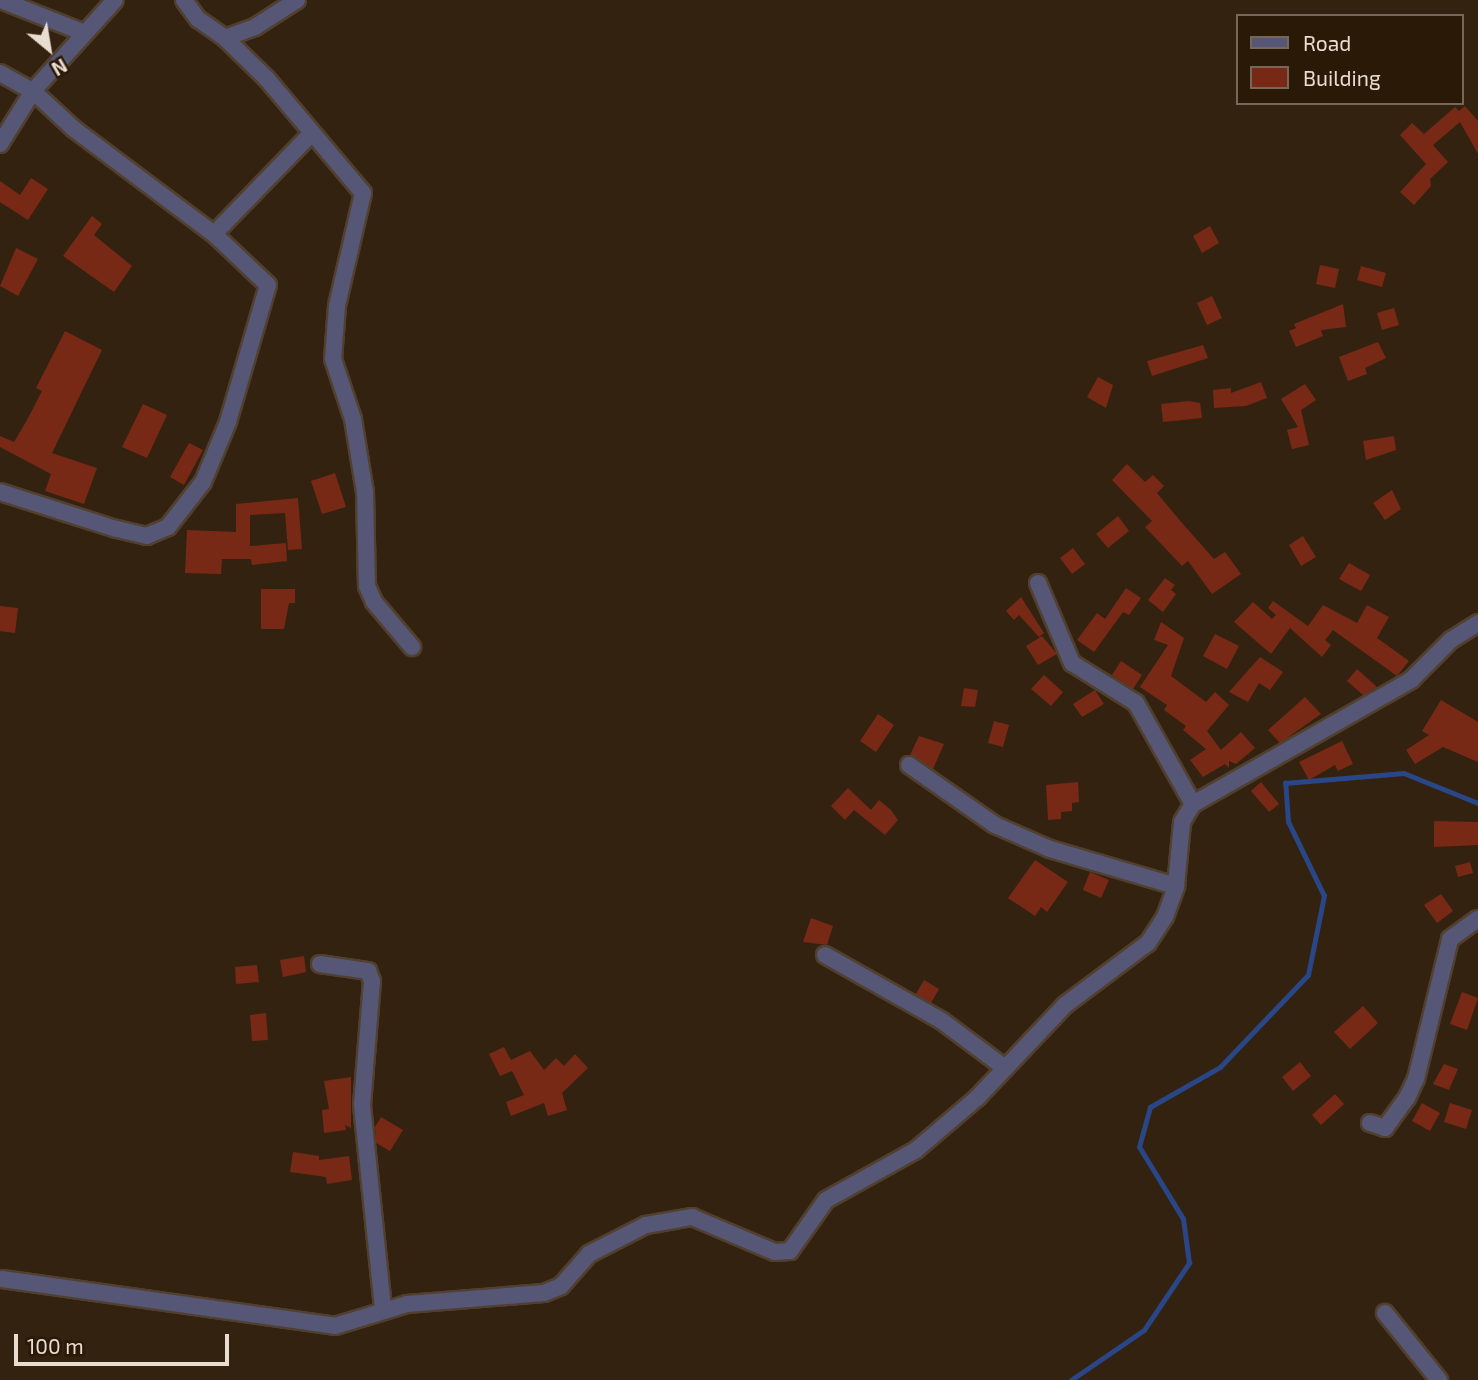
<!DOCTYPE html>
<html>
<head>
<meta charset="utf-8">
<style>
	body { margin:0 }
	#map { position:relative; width:1478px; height:1380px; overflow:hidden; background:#342210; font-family:"Exo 2",sans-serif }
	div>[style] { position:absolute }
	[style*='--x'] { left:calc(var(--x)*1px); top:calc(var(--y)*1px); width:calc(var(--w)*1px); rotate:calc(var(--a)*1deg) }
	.stream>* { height:4.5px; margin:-2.25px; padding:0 2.25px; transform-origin:2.25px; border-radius:2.25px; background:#294687 }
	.building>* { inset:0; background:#772915 }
	.roads { filter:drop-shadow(2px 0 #51402f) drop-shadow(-2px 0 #51402f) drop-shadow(0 2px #51402f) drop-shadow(0 -2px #51402f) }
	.minor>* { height:16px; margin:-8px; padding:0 8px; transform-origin:8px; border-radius:8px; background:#565777 }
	span { translate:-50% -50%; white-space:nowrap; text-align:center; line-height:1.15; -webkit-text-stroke:5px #2a1907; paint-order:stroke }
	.legend { position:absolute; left:1236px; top:14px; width:228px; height:91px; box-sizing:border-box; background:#2a1907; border:2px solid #766758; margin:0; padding:9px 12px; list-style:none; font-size:21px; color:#e9ddd1 }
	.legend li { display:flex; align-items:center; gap:14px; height:35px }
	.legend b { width:35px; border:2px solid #766758 }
	.north { position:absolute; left:14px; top:14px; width:70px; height:70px; -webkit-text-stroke:5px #2a1907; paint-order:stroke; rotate:150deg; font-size:19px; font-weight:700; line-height:28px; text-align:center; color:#e9ddd1 }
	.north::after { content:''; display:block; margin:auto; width:24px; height:32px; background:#e9ddd1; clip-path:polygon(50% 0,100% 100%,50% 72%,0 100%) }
	.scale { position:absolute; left:14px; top:1334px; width:215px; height:32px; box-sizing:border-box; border:4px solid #e9ddd1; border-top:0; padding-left:9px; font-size:21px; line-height:24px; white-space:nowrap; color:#e9ddd1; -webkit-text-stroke:5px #2a1907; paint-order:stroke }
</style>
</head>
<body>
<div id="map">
	<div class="stream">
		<div style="--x:1071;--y:1380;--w:88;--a:-34.4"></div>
		<div style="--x:1144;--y:1330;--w:81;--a:-56.1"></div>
		<div style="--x:1189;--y:1263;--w:44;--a:-97.8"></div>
		<div style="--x:1183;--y:1219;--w:84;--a:-121.4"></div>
		<div style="--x:1139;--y:1147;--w:41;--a:-74.6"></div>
		<div style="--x:1150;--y:1107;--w:81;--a:-29.7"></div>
		<div style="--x:1220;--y:1067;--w:127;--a:-46.3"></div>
		<div style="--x:1308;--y:975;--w:81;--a:-78.6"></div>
		<div style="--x:1324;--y:896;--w:82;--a:-115.9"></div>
		<div style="--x:1288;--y:822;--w:39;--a:-94"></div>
		<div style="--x:1285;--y:783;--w:119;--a:-4.8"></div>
		<div style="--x:1404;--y:773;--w:80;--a:22.1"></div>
	</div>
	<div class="building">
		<div style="clip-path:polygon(1465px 106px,1478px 121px,1478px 154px,1460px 122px,1433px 145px,1448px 162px,1430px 179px,1431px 186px,1414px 205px,1400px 192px,1426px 164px,1400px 135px,1412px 123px,1424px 134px,1455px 107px,1459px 111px)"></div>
		<div style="clip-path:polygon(31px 178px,48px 189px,28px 220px,0 202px,0 181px,20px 195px)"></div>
		<div style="clip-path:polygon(92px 216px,102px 224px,94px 235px,132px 266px,114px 292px,63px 256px)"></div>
		<div style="clip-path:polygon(1210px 226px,1219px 243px,1202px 253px,1193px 236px)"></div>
		<div style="clip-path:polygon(16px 248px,38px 259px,18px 296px,0 286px)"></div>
		<div style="clip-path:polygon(1320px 265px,1339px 269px,1335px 288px,1316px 284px)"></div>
		<div style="clip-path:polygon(1361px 266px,1386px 273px,1382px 287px,1357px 280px)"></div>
		<div style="clip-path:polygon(1212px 296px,1222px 318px,1207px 325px,1197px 303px)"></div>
		<div style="clip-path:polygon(1343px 304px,1346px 327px,1321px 330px,1323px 336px,1296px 347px,1289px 331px,1296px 328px,1294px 324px)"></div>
		<div style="clip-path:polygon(1394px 308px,1399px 325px,1382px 330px,1377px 313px)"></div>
		<div style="clip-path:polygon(65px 331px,102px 350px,52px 453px,97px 468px,84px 504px,45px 491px,51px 474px,0 447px,0 436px,14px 442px,27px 420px,42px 391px,36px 388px)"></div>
		<div style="clip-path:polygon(1378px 342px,1386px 358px,1365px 368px,1367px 374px,1348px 381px,1339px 357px)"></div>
		<div style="clip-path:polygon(1203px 345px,1208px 358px,1152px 376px,1147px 361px)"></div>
		<div style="clip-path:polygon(1098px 377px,1113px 385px,1106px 408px,1087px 397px)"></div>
		<div style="clip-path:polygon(1261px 382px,1267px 398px,1246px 406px,1214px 408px,1213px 390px,1231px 388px,1231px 393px)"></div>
		<div style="clip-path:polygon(1305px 384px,1316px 400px,1301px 410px,1309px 445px,1292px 449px,1287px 430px,1298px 427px,1281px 399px)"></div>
		<div style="clip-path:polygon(1189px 401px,1200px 403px,1202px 418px,1163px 422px,1161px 404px)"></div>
		<div style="clip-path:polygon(143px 404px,167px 415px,147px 458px,122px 447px)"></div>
		<div style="clip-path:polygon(1394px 436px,1396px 450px,1366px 460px,1363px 441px)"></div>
		<div style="clip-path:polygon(189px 443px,203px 450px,184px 485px,170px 477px)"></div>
		<div style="clip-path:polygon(1127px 464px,1145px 482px,1153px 475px,1164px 486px,1157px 493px,1182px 523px,1214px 559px,1225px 552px,1241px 574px,1212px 594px,1188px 561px,1182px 566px,1145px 527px,1152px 521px,1112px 480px)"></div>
		<div style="clip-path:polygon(335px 473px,346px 507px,322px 514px,311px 481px)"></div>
		<div style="clip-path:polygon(1392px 490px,1401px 509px,1385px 520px,1373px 503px)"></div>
		<div style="clip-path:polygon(298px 498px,302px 549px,288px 550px,285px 513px,250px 515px,250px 546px,286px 543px,287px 561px,252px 565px,251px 559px,222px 559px,221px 574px,185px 573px,187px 530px,236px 532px,236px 504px)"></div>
		<div style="clip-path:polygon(1118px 516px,1129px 531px,1108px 548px,1096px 534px)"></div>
		<div style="clip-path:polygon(1303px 536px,1316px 557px,1301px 566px,1289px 545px)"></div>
		<div style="clip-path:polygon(1073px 548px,1085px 564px,1072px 574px,1060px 558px)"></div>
		<div style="clip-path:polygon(1349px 563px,1370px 575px,1361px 591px,1339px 579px)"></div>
		<div style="clip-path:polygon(1165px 578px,1175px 585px,1171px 590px,1176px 594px,1163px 612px,1148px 600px)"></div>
		<div style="clip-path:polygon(1126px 588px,1141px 598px,1129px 615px,1123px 612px,1094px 652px,1077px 640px,1097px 613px,1105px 619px)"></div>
		<div style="clip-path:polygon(261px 589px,295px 589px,295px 603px,289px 603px,284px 629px,261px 629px)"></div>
		<div style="clip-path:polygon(1021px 597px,1044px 633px,1039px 637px,1019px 615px,1014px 620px,1006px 611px)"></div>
		<div style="clip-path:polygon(1273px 601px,1308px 626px,1323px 605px,1357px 623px,1367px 605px,1389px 617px,1377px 638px,1409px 661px,1397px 676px,1333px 630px,1325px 640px,1331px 645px,1322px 657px,1290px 628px,1271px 654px,1234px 622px,1253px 602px,1272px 619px,1276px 615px,1268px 608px)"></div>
		<div style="clip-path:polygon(0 606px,18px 608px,15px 633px,0 631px)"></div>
		<div style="clip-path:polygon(1161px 622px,1184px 638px,1171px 676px,1206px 702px,1215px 692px,1229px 705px,1207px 731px,1221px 750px,1241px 732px,1255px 748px,1236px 764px,1229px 761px,1229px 768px,1225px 764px,1203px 777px,1190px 760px,1206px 749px,1183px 730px,1186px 726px,1164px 710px,1167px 705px,1140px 687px,1168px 645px,1154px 640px)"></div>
		<div style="clip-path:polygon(1215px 634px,1239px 646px,1227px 669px,1203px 656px)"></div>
		<div style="clip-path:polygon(1042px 636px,1057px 654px,1038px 665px,1026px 646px)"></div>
		<div style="clip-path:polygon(1260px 657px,1283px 672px,1270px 690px,1259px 683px,1248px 702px,1229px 692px)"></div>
		<div style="clip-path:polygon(1121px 661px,1142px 675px,1133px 689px,1112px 675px)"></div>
		<div style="clip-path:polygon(1357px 669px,1377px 687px,1363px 695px,1347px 681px)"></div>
		<div style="clip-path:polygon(1044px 675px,1063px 692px,1051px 706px,1031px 689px)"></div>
		<div style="clip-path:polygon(964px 688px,978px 690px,975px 707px,961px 706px)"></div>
		<div style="clip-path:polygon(1095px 690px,1104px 704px,1082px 717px,1073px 704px)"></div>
		<div style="clip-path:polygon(1305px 697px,1321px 714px,1280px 743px,1268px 730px)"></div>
		<div style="clip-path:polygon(1441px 700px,1478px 722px,1478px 762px,1443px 747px,1415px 764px,1406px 750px,1429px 735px,1422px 731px)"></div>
		<div style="clip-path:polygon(878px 714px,894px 725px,876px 752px,860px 741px)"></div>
		<div style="clip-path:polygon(994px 721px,1009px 725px,1003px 747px,988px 743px)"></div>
		<div style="clip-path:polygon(919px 736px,944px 744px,933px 769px,910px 755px)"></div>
		<div style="clip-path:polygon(1342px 741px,1353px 764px,1338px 771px,1335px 765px,1309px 780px,1299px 762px)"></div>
		<div style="clip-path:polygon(1078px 782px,1079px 802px,1072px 803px,1072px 811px,1061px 812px,1061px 819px,1048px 820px,1046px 785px)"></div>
		<div style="clip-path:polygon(1261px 782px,1279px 804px,1269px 812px,1251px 791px)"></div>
		<div style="clip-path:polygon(848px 788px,871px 810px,879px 800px,891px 810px,898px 820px,885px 835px,854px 810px,845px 820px,831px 806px)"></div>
		<div style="clip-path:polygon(1434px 821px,1478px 822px,1478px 845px,1434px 847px)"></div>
		<div style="clip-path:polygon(1035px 860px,1068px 882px,1047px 912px,1041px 907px,1035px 916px,1008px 898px)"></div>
		<div style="clip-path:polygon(1470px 862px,1473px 873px,1458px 877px,1455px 866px)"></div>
		<div style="clip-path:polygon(1090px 872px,1109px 880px,1101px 898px,1083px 890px)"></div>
		<div style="clip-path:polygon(1441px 894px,1453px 911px,1437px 923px,1424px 905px)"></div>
		<div style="clip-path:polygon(811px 918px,833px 926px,827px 945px,803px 942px)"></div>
		<div style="clip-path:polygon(304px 956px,306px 972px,283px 977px,280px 960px)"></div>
		<div style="clip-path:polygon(257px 965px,259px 982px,236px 984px,235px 967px)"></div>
		<div style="clip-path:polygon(924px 980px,939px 989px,931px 1003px,916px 994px)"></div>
		<div style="clip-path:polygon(1462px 992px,1478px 998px,1467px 1030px,1450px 1024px)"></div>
		<div style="clip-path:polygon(1363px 1006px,1378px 1023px,1350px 1049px,1334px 1032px)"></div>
		<div style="clip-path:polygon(266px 1013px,268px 1040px,252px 1041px,250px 1015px)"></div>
		<div style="clip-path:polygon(504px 1047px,511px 1060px,530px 1051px,544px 1070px,556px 1058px,564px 1066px,575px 1054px,588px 1068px,562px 1093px,567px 1110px,548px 1116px,544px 1103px,511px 1116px,506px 1102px,524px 1095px,512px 1071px,500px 1076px,489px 1054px)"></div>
		<div style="clip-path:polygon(1300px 1062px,1311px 1076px,1293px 1091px,1282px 1077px)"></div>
		<div style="clip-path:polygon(1444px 1064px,1458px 1069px,1449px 1090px,1433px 1084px)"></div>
		<div style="clip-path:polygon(351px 1077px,351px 1128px,345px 1125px,346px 1130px,324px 1133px,322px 1110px,329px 1109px,324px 1081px)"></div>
		<div style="clip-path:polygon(1335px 1094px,1344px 1104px,1321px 1125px,1312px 1115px)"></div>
		<div style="clip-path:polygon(1422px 1103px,1440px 1113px,1430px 1131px,1412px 1121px)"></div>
		<div style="clip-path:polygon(1450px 1103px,1472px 1110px,1466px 1129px,1444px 1122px)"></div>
		<div style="clip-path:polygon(381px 1117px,403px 1130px,390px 1151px,376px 1143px,375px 1127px)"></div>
		<div style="clip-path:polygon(293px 1152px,319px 1156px,319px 1160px,349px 1156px,352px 1180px,327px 1184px,326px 1177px,290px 1172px)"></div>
	</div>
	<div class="roads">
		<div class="minor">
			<div style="--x:1;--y:0;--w:87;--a:21.6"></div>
			<div style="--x:184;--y:0;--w:24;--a:54"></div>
			<div style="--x:198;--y:19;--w:33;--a:35"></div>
			<div style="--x:225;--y:38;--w:32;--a:-20"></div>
			<div style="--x:255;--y:27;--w:50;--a:-32.7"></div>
			<div style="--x:225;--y:38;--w:59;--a:44.3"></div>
			<div style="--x:267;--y:79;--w:149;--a:49.9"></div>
			<div style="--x:363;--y:193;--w:116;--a:103"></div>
			<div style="--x:337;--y:306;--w:53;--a:94.3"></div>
			<div style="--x:333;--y:359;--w:63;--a:71.6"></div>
			<div style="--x:353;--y:419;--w:74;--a:80.7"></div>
			<div style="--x:365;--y:492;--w:94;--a:88.8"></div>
			<div style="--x:367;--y:586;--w:17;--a:66"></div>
			<div style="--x:374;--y:602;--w:59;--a:49.8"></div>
			<div style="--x:0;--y:73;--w:38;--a:29"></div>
			<div style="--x:33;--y:91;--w:56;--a:42.8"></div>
			<div style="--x:74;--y:129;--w:175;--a:36.9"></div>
			<div style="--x:214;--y:234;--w:74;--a:43.4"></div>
			<div style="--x:268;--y:285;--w:143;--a:106.3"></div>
			<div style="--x:228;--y:422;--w:65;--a:112.6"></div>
			<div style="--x:203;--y:482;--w:57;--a:127.9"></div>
			<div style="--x:168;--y:527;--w:23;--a:157"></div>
			<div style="--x:147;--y:536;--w:32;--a:-167"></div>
			<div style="--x:116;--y:529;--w:122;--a:-162.3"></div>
			<div style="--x:0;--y:144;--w:62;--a:-58.1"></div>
			<div style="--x:33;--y:91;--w:122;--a:-48"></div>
			<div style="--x:214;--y:234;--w:138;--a:-45.9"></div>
			<div style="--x:1038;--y:583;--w:87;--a:67"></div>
			<div style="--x:1072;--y:663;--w:75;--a:32"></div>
			<div style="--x:1136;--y:703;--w:116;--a:60.6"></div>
			<div style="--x:909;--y:765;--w:105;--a:34.9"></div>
			<div style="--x:995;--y:825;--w:60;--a:23.6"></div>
			<div style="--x:1050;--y:849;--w:131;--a:16.4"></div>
			<div style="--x:825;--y:955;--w:134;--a:29.4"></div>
			<div style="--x:942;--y:1021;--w:79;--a:36.7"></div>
			<div style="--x:320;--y:964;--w:49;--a:8.3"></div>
			<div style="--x:368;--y:971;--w:11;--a:68"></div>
			<div style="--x:372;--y:981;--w:124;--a:94.6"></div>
			<div style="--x:362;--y:1105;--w:205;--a:84.1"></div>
			<div style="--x:1370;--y:1123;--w:16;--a:18"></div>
			<div style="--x:1385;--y:1128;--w:37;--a:-54"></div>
			<div style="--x:1407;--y:1098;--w:21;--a:-65"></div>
			<div style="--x:1416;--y:1079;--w:144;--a:-76.3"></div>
			<div style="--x:1450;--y:939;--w:34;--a:-36"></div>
			<div style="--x:2;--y:1279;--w:336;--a:8"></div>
			<div style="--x:335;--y:1326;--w:75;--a:-17"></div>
			<div style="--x:407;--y:1304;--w:137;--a:-4.6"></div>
			<div style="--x:544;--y:1293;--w:18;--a:-22"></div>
			<div style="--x:561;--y:1286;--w:43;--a:-48.8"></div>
			<div style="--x:589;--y:1254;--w:64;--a:-27"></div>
			<div style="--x:646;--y:1225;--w:47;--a:-9.9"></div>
			<div style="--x:692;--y:1217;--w:90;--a:22.9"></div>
			<div style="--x:775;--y:1252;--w:15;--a:-4"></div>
			<div style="--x:790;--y:1251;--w:62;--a:-54.8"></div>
			<div style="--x:826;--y:1200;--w:103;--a:-29.1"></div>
			<div style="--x:916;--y:1150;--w:82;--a:-40.5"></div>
			<div style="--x:978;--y:1097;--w:127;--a:-46.6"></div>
			<div style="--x:1065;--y:1005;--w:104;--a:-36.8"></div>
			<div style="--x:1148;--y:943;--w:31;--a:-57"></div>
			<div style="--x:1165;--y:917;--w:33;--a:-70"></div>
			<div style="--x:1176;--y:886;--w:64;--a:-84.6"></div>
			<div style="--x:1182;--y:822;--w:21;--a:-59"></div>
			<div style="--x:1193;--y:804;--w:251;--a:-29.6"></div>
			<div style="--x:1411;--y:680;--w:57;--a:-45"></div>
			<div style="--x:1451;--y:640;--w:32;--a:-32"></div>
			<div style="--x:1385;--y:1313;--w:86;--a:51.1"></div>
		</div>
	</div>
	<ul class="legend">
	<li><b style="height:9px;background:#565777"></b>Road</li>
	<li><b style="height:19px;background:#772915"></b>Building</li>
	</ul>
	<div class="north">N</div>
	<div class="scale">100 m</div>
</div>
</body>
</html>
